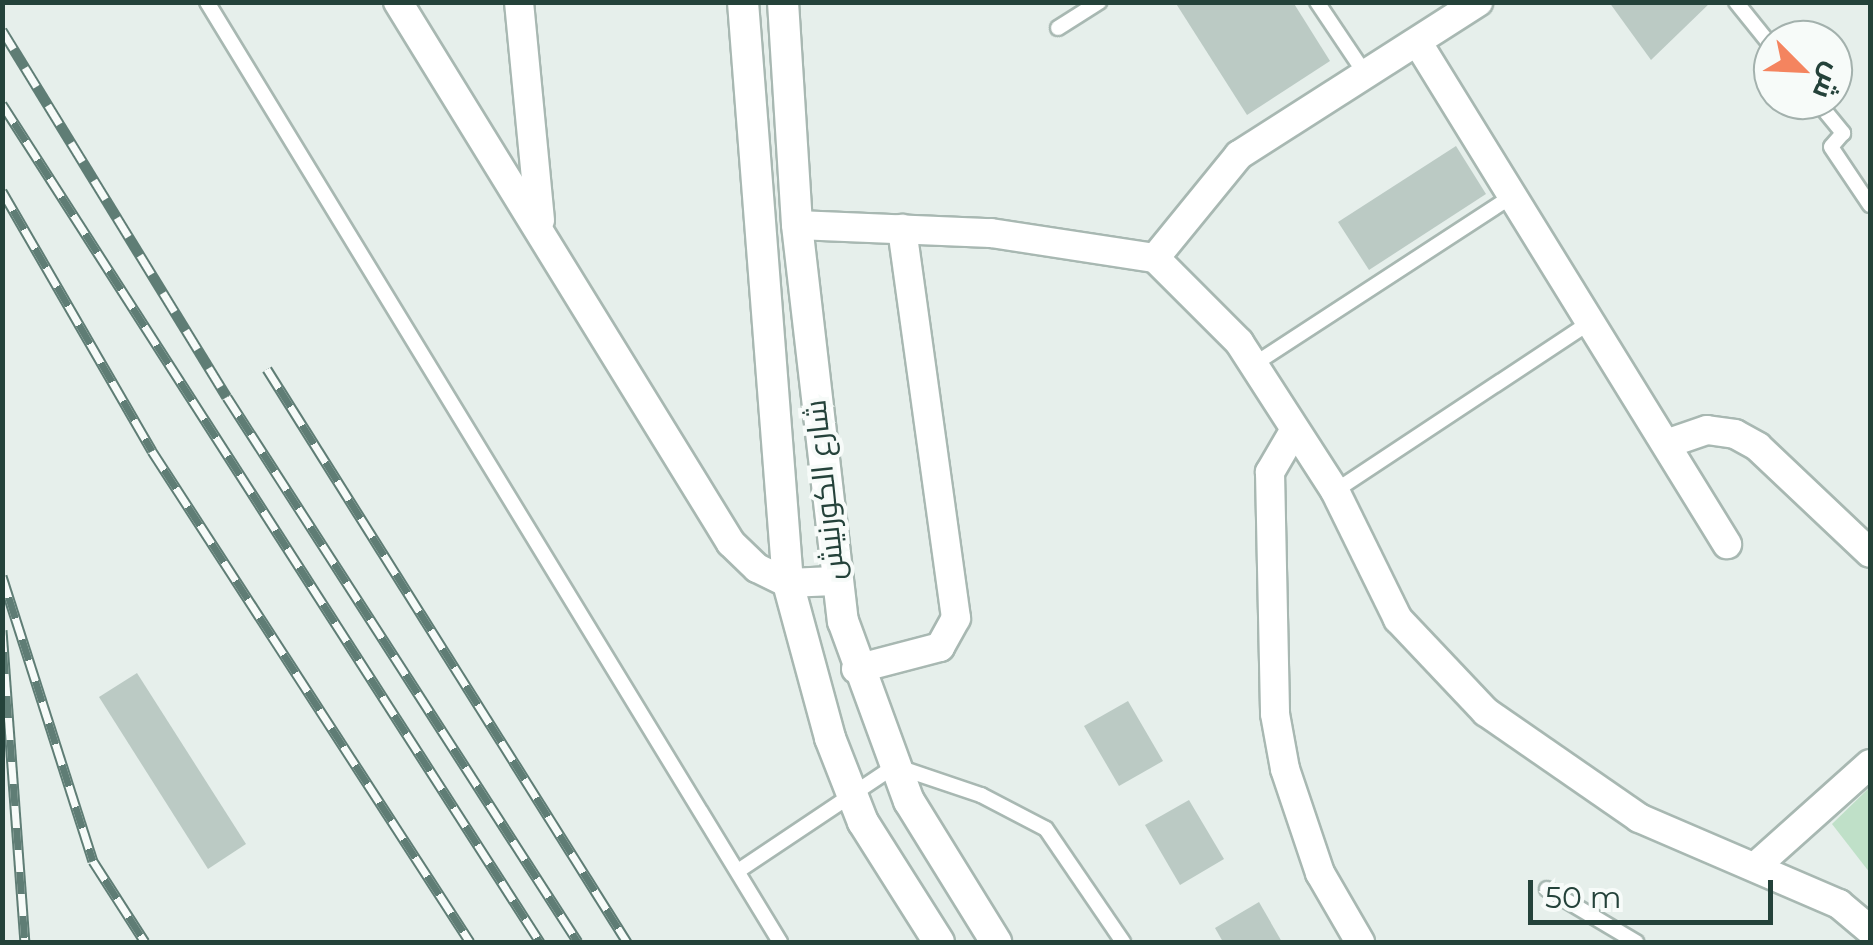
<!DOCTYPE html>
<html>
<head>
<meta charset="utf-8">
<style>
	body { margin:0 }
	#map { position:relative; width:1873px; height:945px; overflow:hidden; background:#e6efeb; font-family:Montserrat,Cairo,sans-serif }
	div>[style] { position:absolute }
	[style*='--x'] { left:calc(var(--x)*1px); top:calc(var(--y)*1px); width:calc(var(--w)*1px); rotate:calc(var(--a)*1deg) }
	.green>* { inset:0; background:#bfe0c8 }
	.building>* { inset:0; background:#bbcac4 }
	.roads { filter:drop-shadow(2px 0 #a8b8b2) drop-shadow(-2px 0 #a8b8b2) drop-shadow(0 2px #a8b8b2) drop-shadow(0 -2px #a8b8b2) }
	.lane>* { height:14px; margin:-7px; padding:0 7px; transform-origin:7px; border-radius:7px; background:#fff }
	.street>* { height:28px; margin:-14px; padding:0 14px; transform-origin:14px; border-radius:14px; background:#fff }
	.secondary>* { height:30px; margin:-15px; padding:0 15px; transform-origin:15px; border-radius:15px; background:#fff }
	.rail>* { height:11px; margin-top:-5.5px; transform-origin:0; background:repeating-linear-gradient(90deg,#f7fbf9 0 22px,#5f7d75 0 44px); box-sizing:border-box; border-block:2px solid #5f7d75 }
	span { translate:-50% -50%; white-space:nowrap; text-align:center; line-height:1.15; -webkit-text-stroke:8px #f7fbf9; paint-order:stroke }
	.street-label { font-size:30px; color:#24423a }
	.frame { position:absolute; inset:0; border:5px solid #24423a; pointer-events:none }
	.north { position:absolute; left:1753px; top:20px; width:100px; height:100px; box-sizing:border-box; background:#f7fbf9; border:2px solid #a3b1ad; border-radius:50%; rotate:114deg; font-size:28px; font-weight:700; line-height:40px; text-align:center; color:#24423a }
	.north::after { content:''; display:block; margin:auto; width:35px; height:45px; background:#f4845f; clip-path:polygon(50% 0,100% 100%,50% 72%,0 100%) }
	.scale { position:absolute; left:1528px; top:880px; width:245px; height:45px; box-sizing:border-box; border:5px solid #24423a; border-top:0; padding-left:12px; font-size:30px; line-height:35px; white-space:nowrap; color:#24423a; -webkit-text-stroke:8px #f7fbf9; paint-order:stroke }
</style>
</head>
<body>
<div id="map">
	<div class="green">
		<div style="clip-path:polygon(1870px 787px,1870px 873px,1832px 824px)"></div>
	</div>
	<div class="building">
		<div style="clip-path:polygon(1175px 2px,1293px 2px,1330px 61px,1247px 115px)"></div>
		<div style="clip-path:polygon(1609px 2px,1711px 2px,1651px 60px)"></div>
		<div style="clip-path:polygon(1456px 146px,1486px 194px,1369px 270px,1338px 222px)"></div>
		<div style="clip-path:polygon(137px 673px,246px 844px,208px 869px,99px 697px)"></div>
		<div style="clip-path:polygon(1128px 701px,1163px 761px,1119px 786px,1084px 726px)"></div>
		<div style="clip-path:polygon(1189px 800px,1224px 859px,1180px 885px,1145px 825px)"></div>
		<div style="clip-path:polygon(1259px 902px,1282px 942px,1223px 942px,1215px 928px)"></div>
	</div>
	<div class="roads">
		<div class="lane">
			<div style="--x:207;--y:2;--w:1101;--a:58.63"></div>
			<div style="--x:1317;--y:2;--w:84;--a:56.1"></div>
			<div style="--x:1736;--y:2;--w:59;--a:51.2"></div>
			<div style="--x:1058;--y:28;--w:49;--a:-32.4"></div>
			<div style="--x:1816;--y:100;--w:43;--a:50.7"></div>
			<div style="--x:1843;--y:133;--w:18;--a:131"></div>
			<div style="--x:1831;--y:147;--w:70;--a:56.1"></div>
			<div style="--x:1253;--y:365;--w:309;--a:-33.1"></div>
			<div style="--x:1335;--y:491;--w:306;--a:-33.5"></div>
			<div style="--x:738;--y:871;--w:189;--a:-33.8"></div>
			<div style="--x:895;--y:766;--w:91;--a:18.6"></div>
			<div style="--x:981;--y:795;--w:73;--a:27.6"></div>
			<div style="--x:1046;--y:829;--w:137;--a:55.7"></div>
			<div style="--x:1547;--y:889;--w:104;--a:30.8"></div>
		</div>
		<div class="street">
			<div style="--x:398;--y:2;--w:635;--a:58.39"></div>
			<div style="--x:731;--y:543;--w:36;--a:44"></div>
			<div style="--x:757;--y:568;--w:34;--a:26"></div>
			<div style="--x:788;--y:583;--w:46;--a:-2.5"></div>
			<div style="--x:519;--y:2;--w:219;--a:84.5"></div>
			<div style="--x:1418;--y:43;--w:589;--a:58.34"></div>
			<div style="--x:797;--y:225;--w:194;--a:2.4"></div>
			<div style="--x:991;--y:233;--w:166;--a:8.7"></div>
			<div style="--x:1155;--y:258;--w:119;--a:45"></div>
			<div style="--x:1239;--y:342;--w:177;--a:57.2"></div>
			<div style="--x:1335;--y:491;--w:143;--a:63.8"></div>
			<div style="--x:1398;--y:619;--w:128;--a:46.6"></div>
			<div style="--x:1486;--y:712;--w:186;--a:34.7"></div>
			<div style="--x:1639;--y:818;--w:218;--a:23.3"></div>
			<div style="--x:1839;--y:904;--w:40;--a:40"></div>
			<div style="--x:1155;--y:258;--w:133;--a:-50.8"></div>
			<div style="--x:1239;--y:155;--w:284;--a:-32.6"></div>
			<div style="--x:1294;--y:431;--w:48;--a:120.3"></div>
			<div style="--x:1270;--y:472;--w:242;--a:88.8"></div>
			<div style="--x:1275;--y:714;--w:56;--a:79.7"></div>
			<div style="--x:1285;--y:769;--w:110;--a:71.4"></div>
			<div style="--x:1320;--y:873;--w:80;--a:59.9"></div>
			<div style="--x:1666;--y:444;--w:43;--a:-18.9"></div>
			<div style="--x:1707;--y:430;--w:28;--a:8"></div>
			<div style="--x:1735;--y:434;--w:26;--a:29"></div>
			<div style="--x:1758;--y:447;--w:154;--a:43.4"></div>
			<div style="--x:856;--y:669;--w:87;--a:-14.7"></div>
			<div style="--x:940;--y:647;--w:33;--a:-61"></div>
			<div style="--x:956;--y:618;--w:393;--a:-97.9"></div>
			<div style="--x:1756;--y:866;--w:153;--a:-41.8"></div>
		</div>
		<div class="secondary">
			<div style="--x:743;--y:2;--w:583;--a:85.57"></div>
			<div style="--x:788;--y:583;--w:161;--a:74.8"></div>
			<div style="--x:830;--y:738;--w:90;--a:68.6"></div>
			<div style="--x:863;--y:822;--w:142;--a:57.7"></div>
			<div style="--x:783;--y:2;--w:223;--a:86.4"></div>
			<div style="--x:797;--y:225;--w:399;--a:83.4"></div>
			<div style="--x:843;--y:621;--w:192;--a:69.9"></div>
			<div style="--x:909;--y:801;--w:166;--a:58.3"></div>
		</div>
	</div>
	<div class="rail">
		<div style="--x:2;--y:30;--w:430;--a:58.5"></div>
		<div style="--x:227;--y:397;--w:648;--a:57.22"></div>
		<div style="--x:2;--y:104;--w:996;--a:57.3"></div>
		<div style="--x:2;--y:191;--w:300;--a:60"></div>
		<div style="--x:152;--y:451;--w:585;--a:57.07"></div>
		<div style="--x:267;--y:369;--w:677;--a:57.86"></div>
		<div style="--x:2;--y:576;--w:299;--a:72.3"></div>
		<div style="--x:93;--y:861;--w:96;--a:57.3"></div>
		<div style="--x:2;--y:630;--w:313;--a:85.8"></div>
	</div>
	<div class="street-label">
		<span style="left:825px;top:490px;rotate:-96deg">شارع الكورنيش</span>
	</div>
	<div class="frame"></div>
	<div class="north">ش</div>
	<div class="scale">50 m</div>
</div>
</body>
</html>
